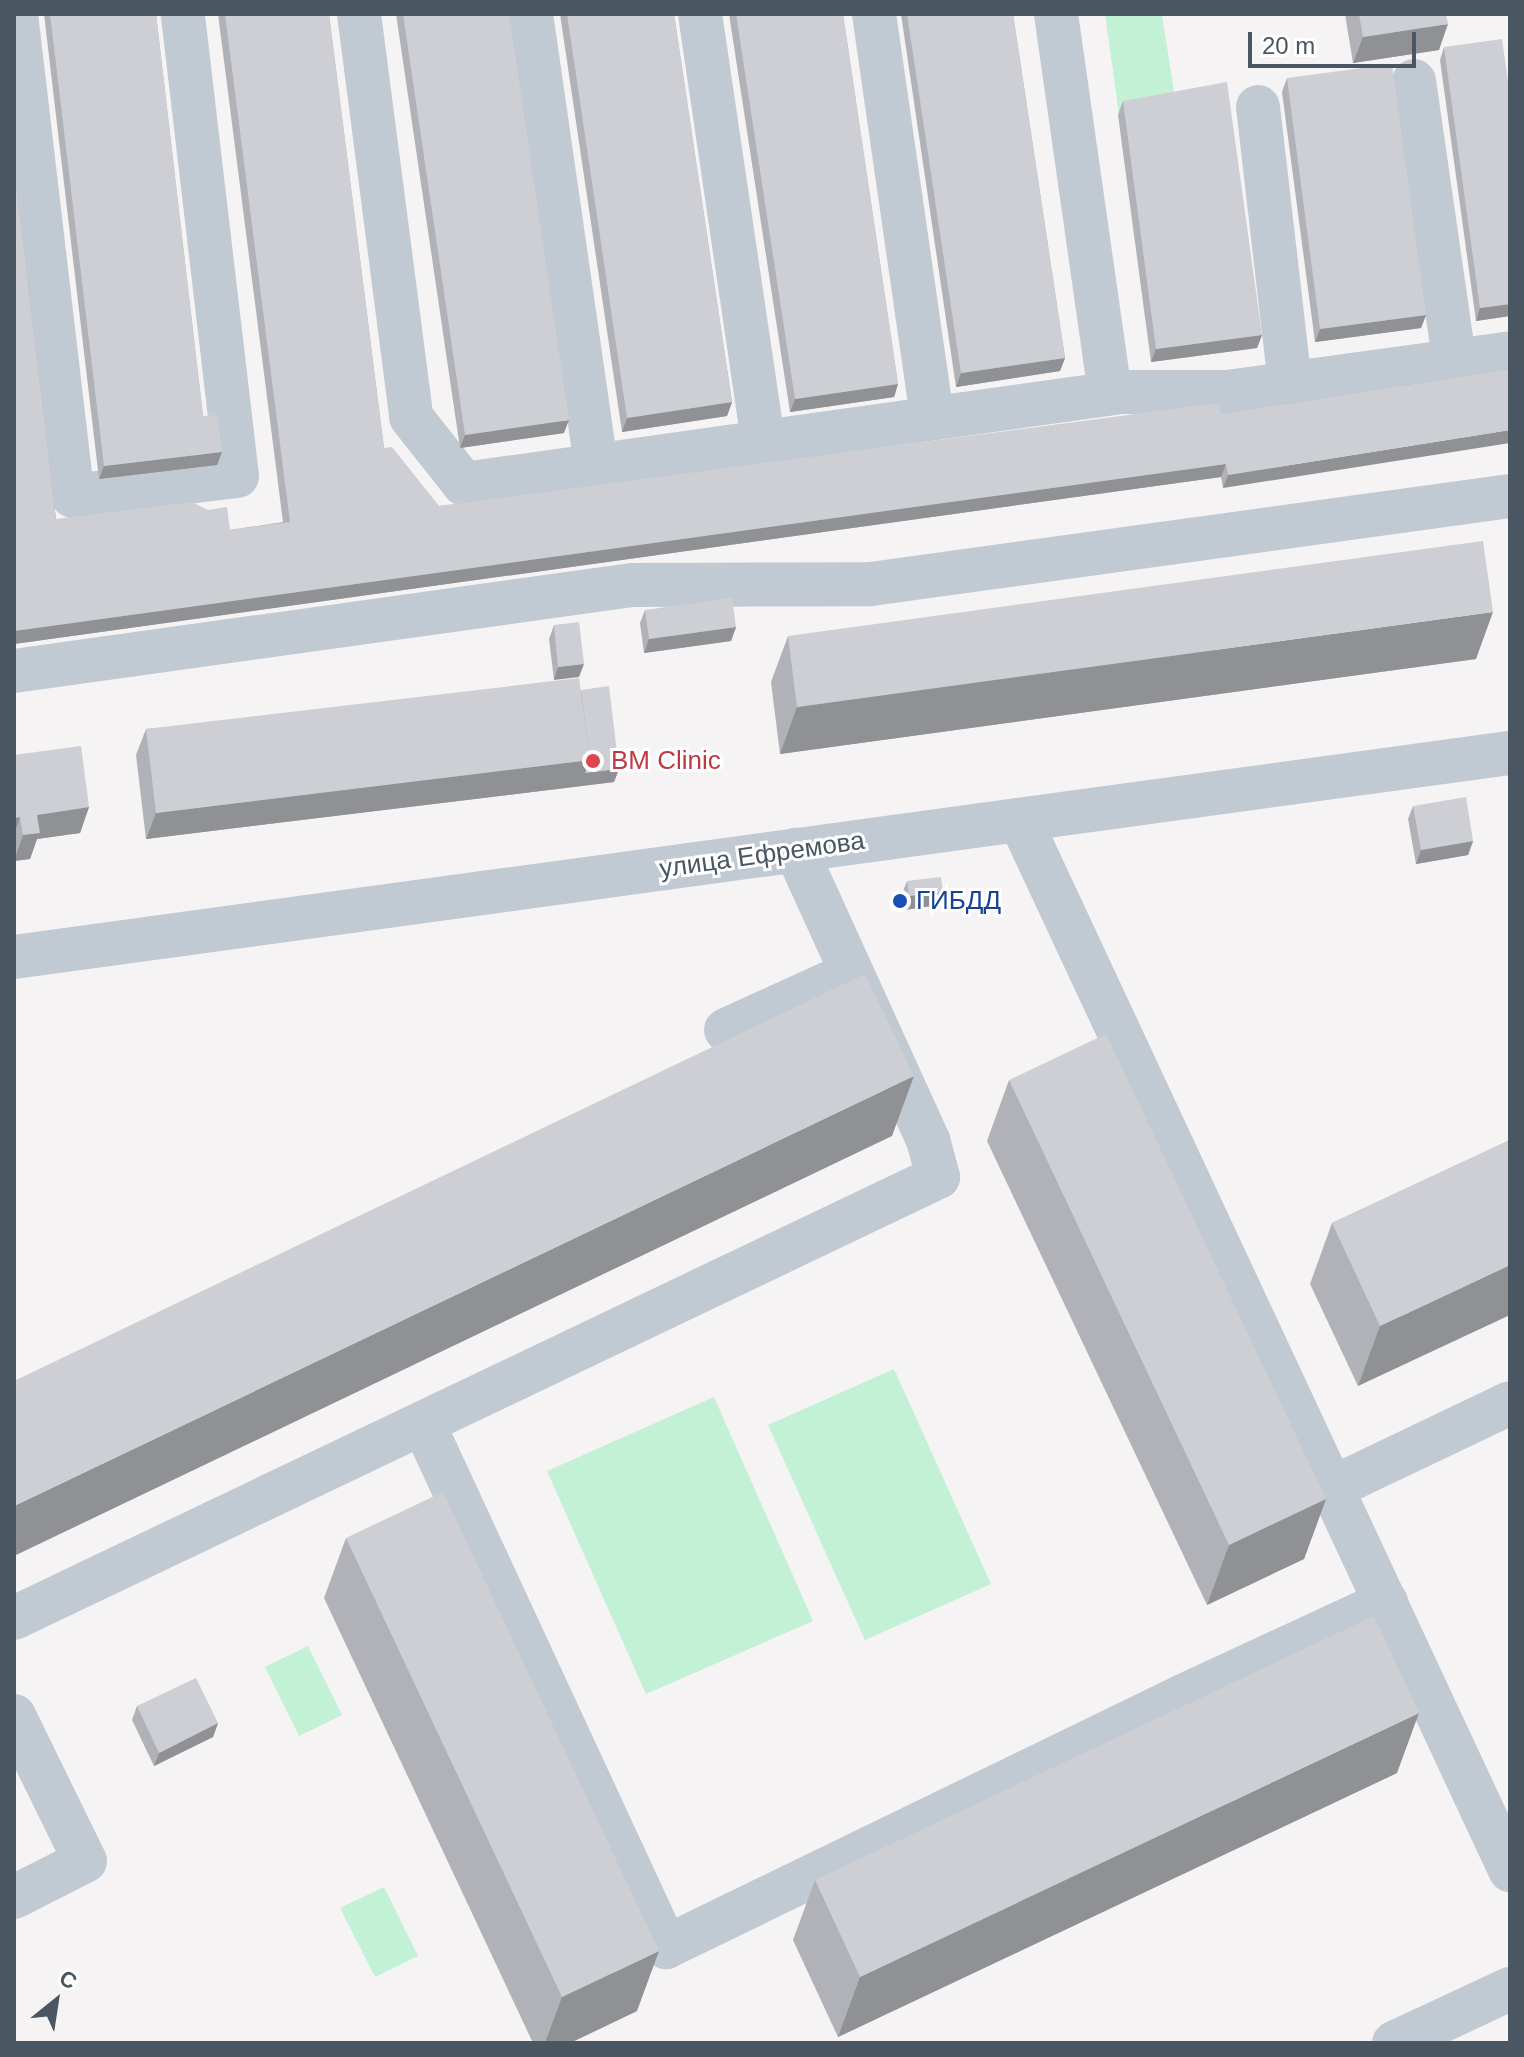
<!DOCTYPE html>
<html>
<head>
<meta charset="utf-8">
<style>
	body { margin:0 }
	#map { position:relative; width:1524px; height:2057px; overflow:hidden; background:#f5f3f3; font-family:Arial,sans-serif }
	div>[style] { position:absolute }
	[style*='--x'] { left:calc(var(--x)*1px); top:calc(var(--y)*1px); width:calc(var(--w)*1px); rotate:calc(var(--a)*1deg) }
	.green>* { inset:0; background:#c3f1d5 }
	.minor>* { height:44px; margin:-22px; padding:0 22px; transform-origin:22px; border-radius:22px; background:#c1cad2 }
	.wall>* { inset:0; background:#b0b2b7 }
	.shaded-wall>* { inset:0; background:#909195 }
	.building>* { inset:0; background:#cdcfd5 }
	.dots>* { width:22px; height:22px; translate:-50% -50%; box-sizing:border-box; border:4px solid #fff; border-radius:50% }
	span { translate:-50% -50%; white-space:nowrap; text-align:center; line-height:1.15; -webkit-text-stroke:6px #fff; paint-order:stroke }
	.health-label { font-size:26px; color:#be3a42 }
	.left { translate:0 -50%; text-align:left }
	.street-label { font-size:26px; color:#4a5661 }
	.transit-label { font-size:26px; color:#164399 }
	.frame { position:absolute; inset:0; border:16px solid #4a5661; pointer-events:none }
	.north { position:absolute; left:16px; top:1961px; width:80px; height:80px; -webkit-text-stroke:6px #fff; paint-order:stroke; rotate:30deg; font-size:22px; font-weight:700; line-height:32px; text-align:center; color:#4a5661 }
	.north::after { content:''; display:block; margin:auto; width:28px; height:36px; background:#4a5661; clip-path:polygon(50% 0,100% 100%,50% 72%,0 100%) }
	.scale { position:absolute; left:1248px; top:32px; width:168px; height:36px; box-sizing:border-box; border:4px solid #4a5661; border-top:0; padding-left:10px; font-size:24px; line-height:28px; white-space:nowrap; color:#4a5661; -webkit-text-stroke:6px #fff; paint-order:stroke }
</style>
</head>
<body>
<div id="map">
	<div class="green">
		<div style="clip-path:polygon(1105px 14px,1162px 15px,1176px 104px,1119px 114px)"></div>
		<div style="clip-path:polygon(894px 1369px,991px 1584px,865px 1640px,768px 1425px)"></div>
		<div style="clip-path:polygon(714px 1397px,813px 1621px,646px 1694px,547px 1471px)"></div>
		<div style="clip-path:polygon(308px 1646px,342px 1715px,299px 1736px,265px 1667px)"></div>
		<div style="clip-path:polygon(384px 1887px,418px 1956px,375px 1977px,340px 1908px)"></div>
	</div>
	<div class="minor">
		<div style="--x:16;--y:14;--w:485;--a:83.3"></div>
		<div style="--x:73;--y:496;--w:165;--a:-7"></div>
		<div style="--x:237;--y:476;--w:465;--a:-96.7"></div>
		<div style="--x:359;--y:14;--w:406;--a:82.6"></div>
		<div style="--x:411;--y:417;--w:85;--a:51.7"></div>
		<div style="--x:464;--y:484;--w:664;--a:-7.96"></div>
		<div style="--x:1122;--y:392;--w:105;--a:0"></div>
		<div style="--x:1227;--y:392;--w:286;--a:-7.8"></div>
		<div style="--x:531;--y:14;--w:457;--a:81.8"></div>
		<div style="--x:700;--y:14;--w:433;--a:81.6"></div>
		<div style="--x:874;--y:14;--w:408;--a:81.8"></div>
		<div style="--x:1056;--y:14;--w:383;--a:81.9"></div>
		<div style="--x:1414;--y:81;--w:282;--a:81.8"></div>
		<div style="--x:1258;--y:107;--w:278;--a:83.4"></div>
		<div style="--x:14;--y:671;--w:624;--a:-7.92"></div>
		<div style="--x:632;--y:585;--w:239;--a:-0.2"></div>
		<div style="--x:871;--y:584;--w:645;--a:-7.84"></div>
		<div style="--x:1020;--y:820;--w:1159;--a:64.98"></div>
		<div style="--x:14;--y:957;--w:1510;--a:-7.77"></div>
		<div style="--x:726;--y:1030;--w:137;--a:-24.5"></div>
		<div style="--x:423;--y:1423;--w:578;--a:65.12"></div>
		<div style="--x:666;--y:1947;--w:572;--a:-25.89"></div>
		<div style="--x:1181;--y:1697;--w:226;--a:-24.9"></div>
		<div style="--x:1332;--y:1488;--w:197;--a:-25.5"></div>
		<div style="--x:14;--y:1618;--w:1024;--a:-25.51"></div>
		<div style="--x:938;--y:1177;--w:38;--a:-105"></div>
		<div style="--x:928;--y:1140;--w:319;--a:-114.5"></div>
		<div style="--x:14;--y:1716;--w:161;--a:63.9"></div>
		<div style="--x:85;--y:1861;--w:80;--a:153.1"></div>
		<div style="--x:1394;--y:2043;--w:128;--a:-25"></div>
	</div>
	<div class="wall">
		<div style="clip-path:polygon(44px 14px,156px 14px,203px 416px,222px 452px,217px 465px,99px 479px)"></div>
		<div style="clip-path:polygon(218px 14px,329px 14px,384px 448px,439px 506px,1221px 414px,1510px 369px,1223px 488px,1221px 477px,14px 644px,14px 166px,56px 519px,230px 530px,283px 522px)"></div>
		<div style="clip-path:polygon(396px 14px,509px 14px,564px 433px,460px 448px)"></div>
		<div style="clip-path:polygon(560px 14px,674px 14px,732px 402px,727px 416px,622px 432px)"></div>
		<div style="clip-path:polygon(729px 14px,843px 14px,898px 384px,894px 397px,790px 412px)"></div>
		<div style="clip-path:polygon(901px 14px,1013px 14px,1065px 358px,1060px 371px,956px 387px)"></div>
		<div style="clip-path:polygon(1345px 14px,1446px 14px,1439px 50px,1353px 63px)"></div>
		<div style="clip-path:polygon(1444px 47px,1510px 316px,1476px 321px,1440px 60px)"></div>
		<div style="clip-path:polygon(1287px 78px,1426px 315px,1421px 328px,1315px 342px,1282px 92px)"></div>
		<div style="clip-path:polygon(1123px 101px,1262px 335px,1257px 348px,1151px 362px,1118px 115px)"></div>
		<div style="clip-path:polygon(645px 610px,736px 627px,731px 641px,644px 653px,640px 623px)"></div>
		<div style="clip-path:polygon(554px 625px,584px 664px,554px 680px,549px 639px)"></div>
		<div style="clip-path:polygon(788px 636px,1476px 659px,780px 754px,771px 682px)"></div>
		<div style="clip-path:polygon(581px 690px,619px 769px,614px 782px,146px 839px,136px 755px,146px 729px)"></div>
		<div style="clip-path:polygon(14px 755px,89px 807px,80px 833px,37px 839px,30px 859px,14px 861px)"></div>
		<div style="clip-path:polygon(1413px 806px,1473px 841px,1468px 855px,1416px 864px,1408px 819px)"></div>
		<div style="clip-path:polygon(907px 881px,938px 905px,904px 910px,902px 894px)"></div>
		<div style="clip-path:polygon(1009px 1080px,1326px 1499px,1304px 1559px,1207px 1605px,987px 1141px)"></div>
		<div style="clip-path:polygon(1510px 1140px,1358px 1386px,1310px 1284px,1332px 1223px)"></div>
		<div style="clip-path:polygon(346px 1538px,637px 2011px,570px 2043px,533px 2043px,324px 1598px)"></div>
		<div style="clip-path:polygon(137px 1706px,218px 1723px,213px 1737px,154px 1766px,132px 1720px)"></div>
		<div style="clip-path:polygon(1397px 1773px,838px 2037px,793px 1940px,815px 1880px)"></div>
	</div>
	<div class="shaded-wall">
		<div style="clip-path:polygon(1448px 24px,1439px 50px,1353px 63px,1363px 37px)"></div>
		<div style="clip-path:polygon(1510px 304px,1510px 316px,1476px 321px,1480px 308px)"></div>
		<div style="clip-path:polygon(1426px 315px,1421px 328px,1315px 342px,1320px 329px)"></div>
		<div style="clip-path:polygon(1262px 335px,1257px 348px,1151px 362px,1156px 349px)"></div>
		<div style="clip-path:polygon(1065px 358px,1060px 371px,956px 387px,961px 373px)"></div>
		<div style="clip-path:polygon(898px 384px,894px 397px,790px 412px,795px 399px)"></div>
		<div style="clip-path:polygon(732px 402px,727px 416px,622px 432px,627px 418px)"></div>
		<div style="clip-path:polygon(569px 420px,564px 433px,460px 448px,465px 435px)"></div>
		<div style="clip-path:polygon(1510px 430px,1510px 443px,1223px 488px,1228px 475px)"></div>
		<div style="clip-path:polygon(222px 452px,217px 465px,99px 479px,104px 466px)"></div>
		<div style="clip-path:polygon(1226px 464px,1221px 477px,14px 644px,14px 631px)"></div>
		<div style="clip-path:polygon(1493px 612px,1476px 659px,780px 754px,797px 707px)"></div>
		<div style="clip-path:polygon(736px 627px,731px 641px,644px 653px,649px 639px)"></div>
		<div style="clip-path:polygon(584px 664px,579px 677px,554px 680px,558px 667px)"></div>
		<div style="clip-path:polygon(590px 760px,619px 769px,614px 782px,146px 839px,156px 813px)"></div>
		<div style="clip-path:polygon(89px 807px,80px 833px,37px 839px,30px 859px,14px 861px,23px 835px,37px 815px)"></div>
		<div style="clip-path:polygon(20px 817px,14px 835px,14px 818px)"></div>
		<div style="clip-path:polygon(1473px 841px,1468px 855px,1416px 864px,1421px 850px)"></div>
		<div style="clip-path:polygon(943px 892px,938px 905px,904px 910px,909px 896px)"></div>
		<div style="clip-path:polygon(914px 1076px,892px 1136px,14px 1556px,14px 1506px)"></div>
		<div style="clip-path:polygon(1510px 1265px,1510px 1315px,1358px 1386px,1380px 1326px)"></div>
		<div style="clip-path:polygon(1326px 1499px,1304px 1559px,1207px 1605px,1229px 1545px)"></div>
		<div style="clip-path:polygon(1419px 1713px,1397px 1773px,838px 2037px,860px 1977px)"></div>
		<div style="clip-path:polygon(218px 1723px,213px 1737px,154px 1766px,159px 1753px)"></div>
		<div style="clip-path:polygon(659px 1951px,637px 2011px,570px 2043px,545px 2043px,562px 1997px)"></div>
	</div>
	<div class="building">
		<div style="clip-path:polygon(50px 14px,156px 14px,203px 416px,217px 415px,222px 452px,104px 466px)"></div>
		<div style="clip-path:polygon(225px 14px,329px 14px,384px 448px,392px 447px,439px 506px,1219px 403px,1221px 414px,1510px 369px,1510px 430px,1228px 475px,1226px 464px,14px 631px,14px 494px,26px 492px,14px 494px,14px 166px,56px 519px,192px 502px,208px 510px,227px 507px,230px 530px,290px 522px)"></div>
		<div style="clip-path:polygon(403px 14px,509px 14px,569px 420px,465px 435px)"></div>
		<div style="clip-path:polygon(567px 14px,674px 14px,732px 402px,627px 418px)"></div>
		<div style="clip-path:polygon(736px 14px,843px 14px,898px 384px,795px 399px)"></div>
		<div style="clip-path:polygon(907px 14px,1013px 14px,1065px 358px,961px 373px)"></div>
		<div style="clip-path:polygon(1359px 14px,1446px 14px,1448px 24px,1363px 37px)"></div>
		<div style="clip-path:polygon(1502px 39px,1510px 96px,1510px 304px,1480px 308px,1444px 47px)"></div>
		<div style="clip-path:polygon(1392px 64px,1426px 315px,1320px 329px,1287px 78px)"></div>
		<div style="clip-path:polygon(1227px 82px,1262px 335px,1156px 349px,1123px 101px)"></div>
		<div style="clip-path:polygon(1483px 541px,1493px 612px,797px 707px,788px 636px)"></div>
		<div style="clip-path:polygon(732px 598px,736px 627px,649px 639px,645px 610px)"></div>
		<div style="clip-path:polygon(579px 622px,584px 664px,558px 667px,554px 625px)"></div>
		<div style="clip-path:polygon(579px 678px,590px 760px,156px 813px,146px 729px)"></div>
		<div style="clip-path:polygon(609px 686px,619px 769px,585px 773px,590px 760px,581px 690px)"></div>
		<div style="clip-path:polygon(81px 746px,89px 807px,37px 815px,40px 833px,23px 835px,20px 817px,14px 818px,14px 755px)"></div>
		<div style="clip-path:polygon(1466px 797px,1473px 841px,1421px 850px,1413px 806px)"></div>
		<div style="clip-path:polygon(941px 877px,943px 892px,909px 896px,907px 881px)"></div>
		<div style="clip-path:polygon(865px 974px,914px 1076px,14px 1506px,14px 1381px)"></div>
		<div style="clip-path:polygon(1106px 1034px,1326px 1499px,1229px 1545px,1009px 1080px)"></div>
		<div style="clip-path:polygon(1510px 1140px,1510px 1265px,1380px 1326px,1332px 1223px)"></div>
		<div style="clip-path:polygon(443px 1492px,659px 1951px,562px 1997px,346px 1538px)"></div>
		<div style="clip-path:polygon(1374px 1616px,1419px 1713px,860px 1977px,815px 1880px)"></div>
		<div style="clip-path:polygon(196px 1678px,218px 1723px,159px 1753px,137px 1706px)"></div>
	</div>
	<div class="dots">
		<div style="left:593px;top:761px;background:#e0444e"></div>
		<div style="left:900px;top:901px;background:#1a4fb4"></div>
	</div>
	<div class="health-label">
		<span class="left" style="left:611px;top:761px">BM Clinic</span>
	</div>
	<div class="street-label">
		<span style="left:762px;top:855px;rotate:-8deg">улица Ефремова</span>
	</div>
	<div class="transit-label">
		<span class="left" style="left:916px;top:901px">ГИБДД</span>
	</div>
	<div class="frame"></div>
	<div class="north">С</div>
	<div class="scale">20 m</div>
</div>
</body>
</html>
